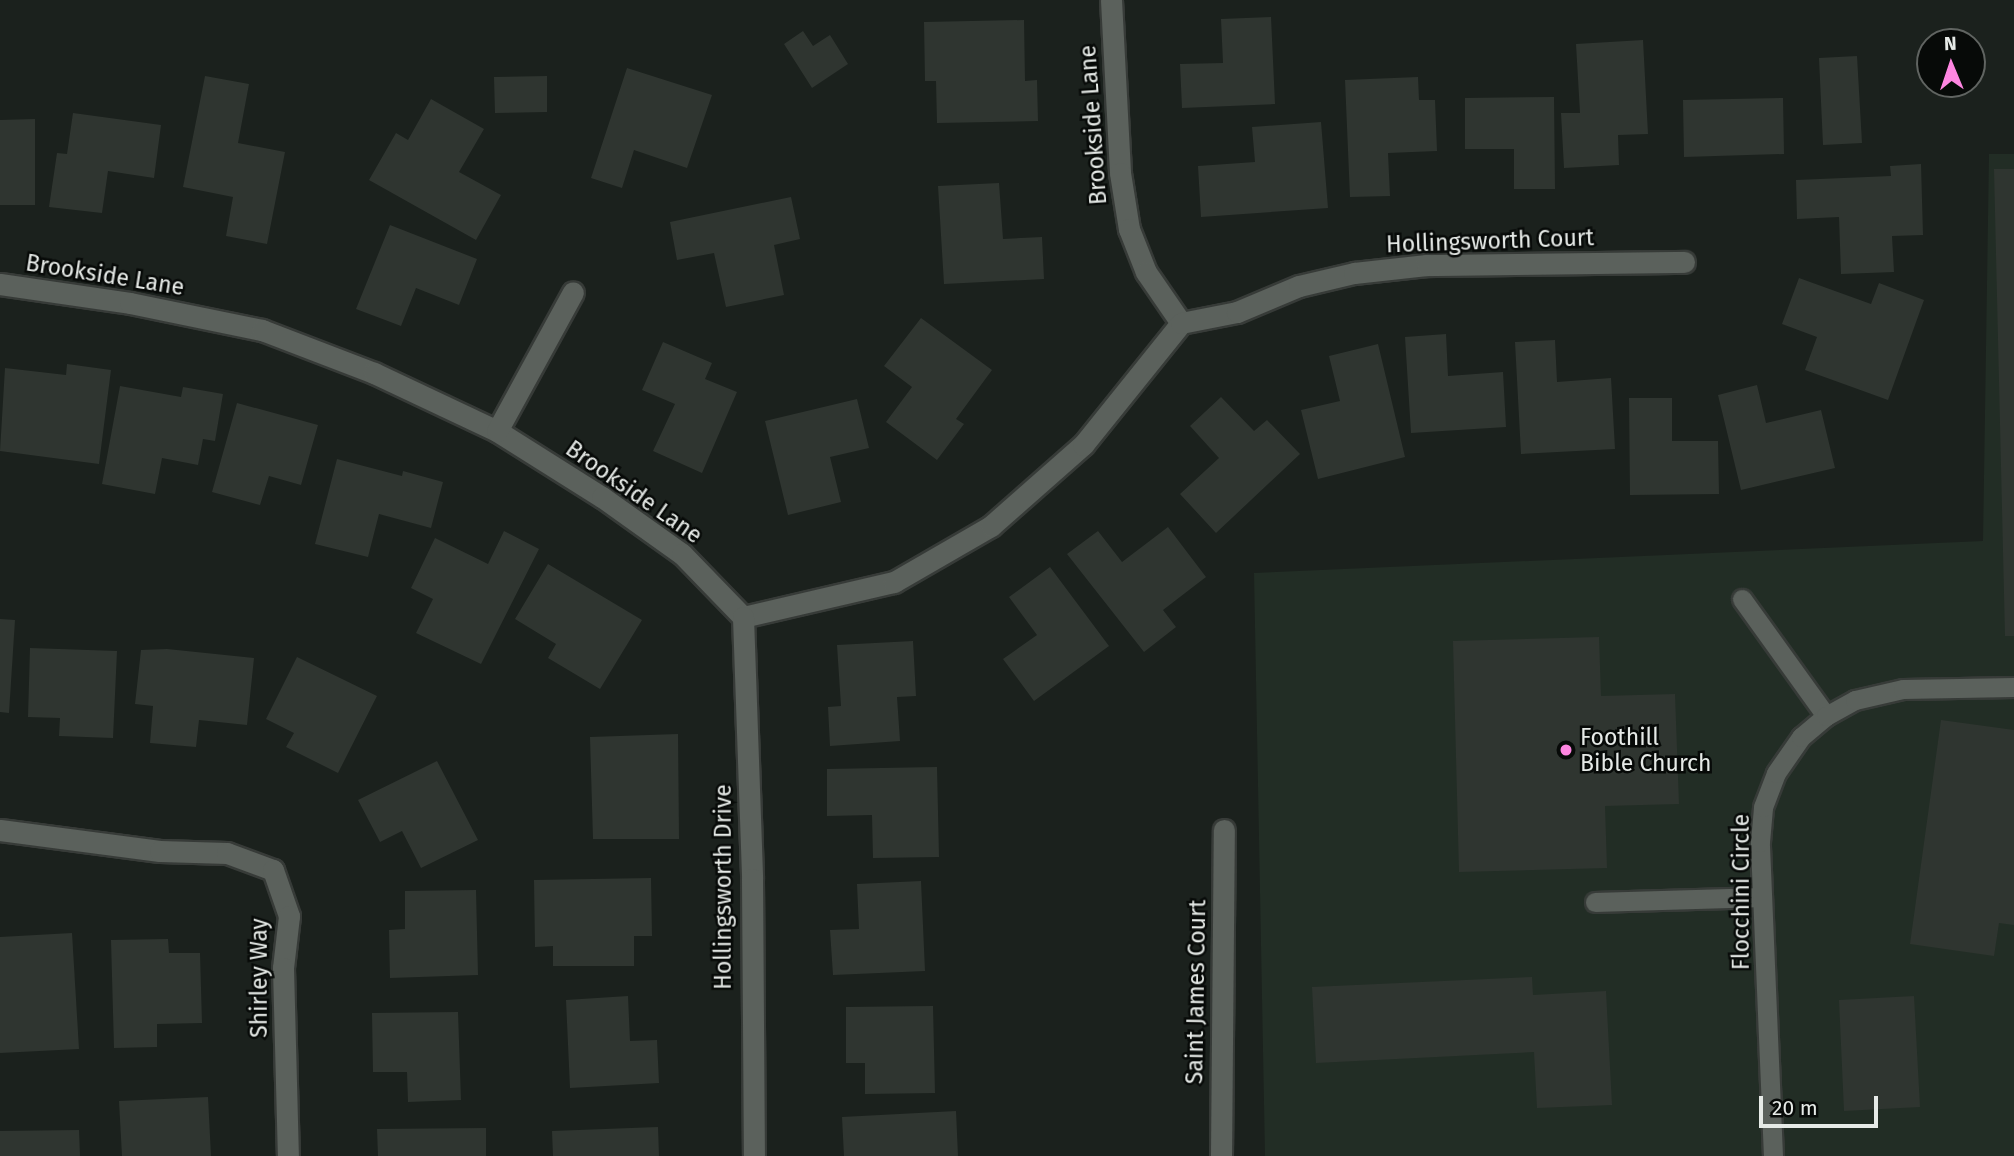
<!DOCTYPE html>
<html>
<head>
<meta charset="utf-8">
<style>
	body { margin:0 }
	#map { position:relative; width:2014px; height:1156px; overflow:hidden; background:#1b211d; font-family:"Fira Sans",sans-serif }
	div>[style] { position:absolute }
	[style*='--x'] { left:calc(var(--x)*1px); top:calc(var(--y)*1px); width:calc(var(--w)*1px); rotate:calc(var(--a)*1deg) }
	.built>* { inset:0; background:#222d25 }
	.building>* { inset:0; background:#2f3530 }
	.roads { filter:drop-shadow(2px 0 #373b38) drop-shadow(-2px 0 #373b38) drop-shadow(0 2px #373b38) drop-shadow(0 -2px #373b38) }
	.service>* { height:19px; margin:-9.5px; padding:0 9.5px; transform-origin:9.5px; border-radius:9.5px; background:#5b615c }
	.minor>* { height:21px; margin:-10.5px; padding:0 10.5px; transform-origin:10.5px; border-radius:10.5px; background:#5b615c }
	.dots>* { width:19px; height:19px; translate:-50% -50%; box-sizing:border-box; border:4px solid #070a08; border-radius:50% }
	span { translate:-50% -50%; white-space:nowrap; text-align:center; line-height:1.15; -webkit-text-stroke:5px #070a08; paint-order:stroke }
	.street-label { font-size:23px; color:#e6eae7 }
	.poi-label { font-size:23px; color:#e6eae7 }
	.left { translate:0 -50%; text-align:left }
	.north { position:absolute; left:1916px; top:28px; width:70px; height:70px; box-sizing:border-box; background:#070a08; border:2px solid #606461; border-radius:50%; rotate:358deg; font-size:19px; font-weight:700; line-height:28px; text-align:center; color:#e6eae7 }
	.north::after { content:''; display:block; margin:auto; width:24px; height:32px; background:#fe86e1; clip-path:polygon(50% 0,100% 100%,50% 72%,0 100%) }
	.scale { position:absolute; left:1759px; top:1096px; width:119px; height:32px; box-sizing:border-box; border:4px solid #e6eae7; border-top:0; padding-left:9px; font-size:21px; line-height:24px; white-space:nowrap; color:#e6eae7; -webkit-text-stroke:5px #070a08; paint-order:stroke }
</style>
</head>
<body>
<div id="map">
	<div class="built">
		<div style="clip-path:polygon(1989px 154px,2014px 154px,2014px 1156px,1265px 1156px,1254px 573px,1983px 541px)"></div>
	</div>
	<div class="building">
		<div style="clip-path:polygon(1271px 17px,1275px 104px,1182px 108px,1180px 64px,1223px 63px,1221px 19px)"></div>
		<div style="clip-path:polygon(1024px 20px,1025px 81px,1037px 80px,1038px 121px,937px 123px,936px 81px,925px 81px,924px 22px)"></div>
		<div style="clip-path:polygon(803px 31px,813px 46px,830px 35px,848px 64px,812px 88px,784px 44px)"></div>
		<div style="clip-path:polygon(1643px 40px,1648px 134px,1618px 135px,1619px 165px,1564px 168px,1561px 113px,1580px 113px,1576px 44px)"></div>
		<div style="clip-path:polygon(1857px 56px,1862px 143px,1823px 145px,1819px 58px)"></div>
		<div style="clip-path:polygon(627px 68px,712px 95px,687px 168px,634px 150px,622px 188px,591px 178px)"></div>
		<div style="clip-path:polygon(205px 76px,249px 84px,238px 143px,285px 152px,267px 244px,226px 236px,233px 197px,183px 187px)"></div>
		<div style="clip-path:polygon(547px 76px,547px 112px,495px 113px,494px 77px)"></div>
		<div style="clip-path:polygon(1418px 77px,1419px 100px,1435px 100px,1437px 151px,1388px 153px,1390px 196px,1350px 197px,1345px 80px)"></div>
		<div style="clip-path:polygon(1554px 97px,1555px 189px,1514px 189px,1514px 149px,1465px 149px,1465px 98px)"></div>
		<div style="clip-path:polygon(1783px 98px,1784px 154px,1684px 157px,1683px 100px)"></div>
		<div style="clip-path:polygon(431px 99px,484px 129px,459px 172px,501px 195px,476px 240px,369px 180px,396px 133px,408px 140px)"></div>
		<div style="clip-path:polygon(73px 113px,161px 125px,154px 178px,108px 171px,102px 213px,49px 207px,57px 153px,67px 154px)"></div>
		<div style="clip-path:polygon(35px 119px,35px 205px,0 205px,0 120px)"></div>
		<div style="clip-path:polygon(1321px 122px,1328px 208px,1201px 217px,1198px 166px,1255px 162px,1252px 127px)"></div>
		<div style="clip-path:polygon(1921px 164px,1923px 235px,1892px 236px,1894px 272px,1841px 274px,1839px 217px,1797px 219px,1796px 180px,1891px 176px,1890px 166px)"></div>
		<div style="clip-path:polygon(1994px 169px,2014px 169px,2014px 636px,2005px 636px)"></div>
		<div style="clip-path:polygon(999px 183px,1003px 239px,1042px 237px,1044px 279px,944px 284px,938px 186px)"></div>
		<div style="clip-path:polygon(791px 197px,800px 239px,774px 245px,784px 295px,726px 307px,714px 253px,677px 260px,670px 222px)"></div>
		<div style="clip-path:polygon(390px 225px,477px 259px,459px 305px,416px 288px,401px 326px,356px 309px)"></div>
		<div style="clip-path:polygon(1799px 278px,1871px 304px,1879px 283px,1924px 300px,1888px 400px,1805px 370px,1817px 337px,1782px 324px)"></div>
		<div style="clip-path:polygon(921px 318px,992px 370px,956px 419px,964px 424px,937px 460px,886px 422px,912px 387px,884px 366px)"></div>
		<div style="clip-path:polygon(1446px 334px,1448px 376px,1503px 372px,1506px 427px,1411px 433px,1405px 337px)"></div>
		<div style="clip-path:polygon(1555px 340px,1557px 382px,1611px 378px,1615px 449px,1521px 454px,1515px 342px)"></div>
		<div style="clip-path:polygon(663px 342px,712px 363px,705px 379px,737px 392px,702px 473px,653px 451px,675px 404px,642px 390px)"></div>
		<div style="clip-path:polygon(1378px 344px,1405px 457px,1318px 479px,1301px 410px,1340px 401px,1329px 356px)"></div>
		<div style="clip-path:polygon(67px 364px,111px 370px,99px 464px,0 451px,5px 368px,66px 375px)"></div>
		<div style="clip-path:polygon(1757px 385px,1766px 423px,1821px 410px,1835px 468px,1741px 490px,1718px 395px)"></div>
		<div style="clip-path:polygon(120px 386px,181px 397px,183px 387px,223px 394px,215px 441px,203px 439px,198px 465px,162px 458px,155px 494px,102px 484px)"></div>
		<div style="clip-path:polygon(1221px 397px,1254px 431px,1267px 420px,1300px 454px,1216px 533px,1180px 494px,1219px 458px,1190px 426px)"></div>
		<div style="clip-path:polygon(1629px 398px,1672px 398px,1672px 441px,1718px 441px,1719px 494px,1630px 495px)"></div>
		<div style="clip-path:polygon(857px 399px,869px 448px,830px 457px,841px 502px,788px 515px,765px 421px)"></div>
		<div style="clip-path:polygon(237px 403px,318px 425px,301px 485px,269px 476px,260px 505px,212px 492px)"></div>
		<div style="clip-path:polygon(337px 459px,402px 476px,403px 471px,443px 482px,431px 528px,379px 514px,368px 557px,315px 544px)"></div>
		<div style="clip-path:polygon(1168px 527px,1206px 577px,1163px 610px,1176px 627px,1144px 652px,1067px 554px,1098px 531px,1122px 562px)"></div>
		<div style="clip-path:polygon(504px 531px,539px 549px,481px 664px,416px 633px,433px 599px,411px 588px,435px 538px,488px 564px)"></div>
		<div style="clip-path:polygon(548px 564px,642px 620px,600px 689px,548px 658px,556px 644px,515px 619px)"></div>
		<div style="clip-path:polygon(1050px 567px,1109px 646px,1034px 701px,1003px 659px,1037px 635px,1009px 597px)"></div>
		<div style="clip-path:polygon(0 619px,15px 620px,9px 713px,0 712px)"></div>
		<div style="clip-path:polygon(1599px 637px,1601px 696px,1675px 694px,1679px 804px,1605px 806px,1607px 868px,1459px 872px,1453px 641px)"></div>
		<div style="clip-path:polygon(913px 641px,916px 696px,897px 697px,900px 741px,830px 746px,828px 707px,841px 706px,837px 645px)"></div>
		<div style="clip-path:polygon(30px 648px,117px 651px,113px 738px,59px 736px,60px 718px,28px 717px)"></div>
		<div style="clip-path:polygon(167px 649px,254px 658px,247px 725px,199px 720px,196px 747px,150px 743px,153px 706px,135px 704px,141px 650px)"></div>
		<div style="clip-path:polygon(297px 657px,377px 696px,338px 773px,286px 747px,294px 733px,266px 719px)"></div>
		<div style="clip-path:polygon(1941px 720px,2014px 730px,2014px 925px,1999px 923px,1994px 956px,1910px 944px)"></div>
		<div style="clip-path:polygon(678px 734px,679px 839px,593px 839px,590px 737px)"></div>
		<div style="clip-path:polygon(437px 761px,478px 840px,421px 868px,402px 831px,380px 842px,358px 800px)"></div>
		<div style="clip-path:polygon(937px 767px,939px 857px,873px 858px,872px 815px,827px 816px,827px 769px)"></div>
		<div style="clip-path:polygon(651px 878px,652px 936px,634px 936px,634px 966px,553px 966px,553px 946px,535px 947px,534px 880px)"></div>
		<div style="clip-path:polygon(921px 881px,925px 971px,833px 975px,830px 930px,859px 929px,857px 884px)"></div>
		<div style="clip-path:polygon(476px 890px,478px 975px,390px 978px,389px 930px,405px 929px,405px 891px)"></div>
		<div style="clip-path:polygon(72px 933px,79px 1049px,0 1053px,0 937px)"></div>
		<div style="clip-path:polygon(168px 939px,169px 953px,200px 953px,202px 1023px,157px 1024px,157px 1047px,114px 1048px,111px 940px)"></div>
		<div style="clip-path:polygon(1532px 977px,1533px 995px,1606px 991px,1612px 1105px,1537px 1108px,1534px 1052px,1316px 1063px,1312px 987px)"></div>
		<div style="clip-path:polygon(628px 996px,630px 1041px,657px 1040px,659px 1083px,570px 1088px,566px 1000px)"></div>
		<div style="clip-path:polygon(1914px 996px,1920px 1107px,1844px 1111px,1839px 1000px)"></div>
		<div style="clip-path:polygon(933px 1006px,935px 1093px,865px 1094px,865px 1063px,846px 1063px,846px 1007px)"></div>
		<div style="clip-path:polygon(458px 1012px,461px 1100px,408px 1102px,407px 1072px,373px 1072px,372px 1013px)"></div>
		<div style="clip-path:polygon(208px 1097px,211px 1156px,122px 1156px,119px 1101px)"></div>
		<div style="clip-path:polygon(956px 1111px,958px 1156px,844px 1156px,842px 1117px)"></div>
		<div style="clip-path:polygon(658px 1127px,659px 1156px,553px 1156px,552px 1131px)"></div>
		<div style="clip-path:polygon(486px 1128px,486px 1156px,378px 1156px,377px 1129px)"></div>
		<div style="clip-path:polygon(79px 1130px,80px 1156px,0 1156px,0 1131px)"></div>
	</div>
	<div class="roads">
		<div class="service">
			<div style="--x:1742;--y:599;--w:144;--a:54.3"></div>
			<div style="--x:1595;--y:902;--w:167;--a:-1.7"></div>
			<div style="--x:1773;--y:1156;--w:314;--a:-92.4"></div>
			<div style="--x:1760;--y:842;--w:35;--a:-85"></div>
			<div style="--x:1763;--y:807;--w:36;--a:-69"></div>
			<div style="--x:1776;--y:773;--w:44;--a:-55.2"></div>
			<div style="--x:1801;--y:737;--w:33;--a:-40"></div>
			<div style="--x:1826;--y:716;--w:33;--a:-29"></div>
			<div style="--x:1855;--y:700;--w:49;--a:-12.9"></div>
			<div style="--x:1903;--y:689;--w:111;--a:-1"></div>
		</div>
		<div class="minor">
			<div style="--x:1111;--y:0;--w:173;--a:87"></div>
			<div style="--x:1120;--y:173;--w:57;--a:80.9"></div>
			<div style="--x:1129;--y:229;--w:46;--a:68.4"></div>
			<div style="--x:1146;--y:272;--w:62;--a:55.5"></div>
			<div style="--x:0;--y:284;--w:131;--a:8.3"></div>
			<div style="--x:130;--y:303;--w:135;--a:11.6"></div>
			<div style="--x:262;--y:330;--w:120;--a:21"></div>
			<div style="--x:374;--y:373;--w:136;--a:25.2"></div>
			<div style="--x:497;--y:431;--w:124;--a:32.2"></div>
			<div style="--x:602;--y:497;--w:98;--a:35.5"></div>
			<div style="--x:682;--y:554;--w:88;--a:45.9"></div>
			<div style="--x:743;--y:617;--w:155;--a:-13.1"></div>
			<div style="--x:894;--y:582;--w:112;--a:-30"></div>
			<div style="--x:991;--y:526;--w:123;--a:-41.4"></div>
			<div style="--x:1083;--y:445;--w:156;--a:-51.2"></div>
			<div style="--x:1181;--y:323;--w:57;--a:-11.1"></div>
			<div style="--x:1237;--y:312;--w:67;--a:-22.8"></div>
			<div style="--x:1299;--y:286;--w:57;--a:-13.3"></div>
			<div style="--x:1354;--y:273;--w:73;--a:-6.3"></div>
			<div style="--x:1427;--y:265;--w:257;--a:-0.7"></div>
			<div style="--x:497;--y:431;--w:158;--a:-61.3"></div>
			<div style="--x:743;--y:617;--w:262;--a:88"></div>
			<div style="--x:752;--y:879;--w:277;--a:89.6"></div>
			<div style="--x:0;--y:830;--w:161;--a:7.5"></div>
			<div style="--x:160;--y:851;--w:67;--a:1.7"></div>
			<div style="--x:227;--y:853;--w:49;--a:20.3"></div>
			<div style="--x:273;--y:870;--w:49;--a:70.8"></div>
			<div style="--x:289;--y:916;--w:52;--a:96.6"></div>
			<div style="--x:283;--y:968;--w:188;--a:88.5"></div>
			<div style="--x:1221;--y:1156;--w:326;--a:-89.5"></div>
		</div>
	</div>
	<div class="dots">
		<div style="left:1566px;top:750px;background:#fe86e1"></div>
	</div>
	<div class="street-label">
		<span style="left:1093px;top:125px;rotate:-94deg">Brookside Lane</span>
		<span style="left:1490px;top:241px;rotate:-2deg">Hollingsworth Court</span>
		<span style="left:105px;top:275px;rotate:9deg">Brookside Lane</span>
		<span style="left:634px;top:492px;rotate:35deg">Brookside Lane</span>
		<span style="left:723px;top:887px;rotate:-90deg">Hollingsworth Drive</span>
		<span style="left:1741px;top:892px;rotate:-90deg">Flocchini Circle</span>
		<span style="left:259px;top:978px;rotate:-90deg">Shirley Way</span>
		<span style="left:1196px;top:992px;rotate:-89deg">Saint James Court</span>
	</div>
	<div class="poi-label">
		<span class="left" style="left:1580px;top:750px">Foothill<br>Bible Church</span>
	</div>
	<div class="north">N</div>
	<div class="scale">20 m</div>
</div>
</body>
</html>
